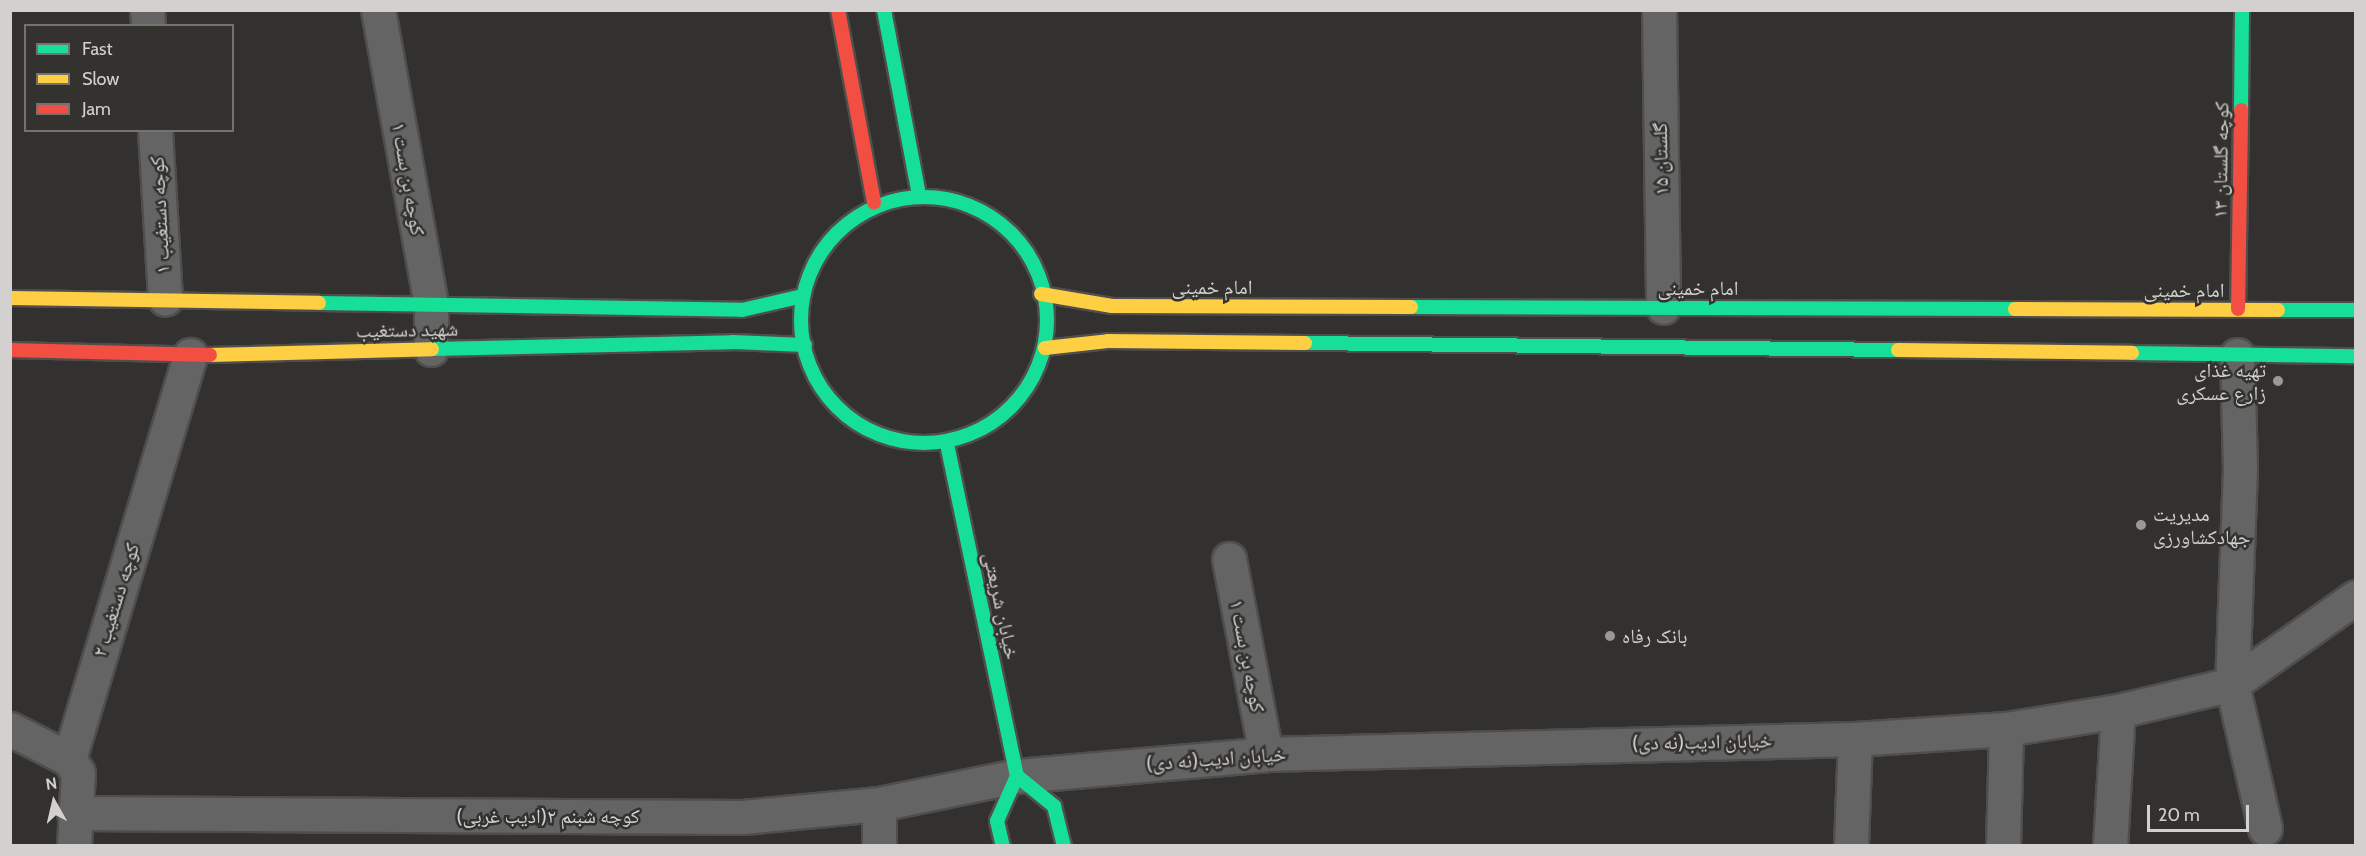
<!DOCTYPE html>
<html>
<head>
<meta charset="utf-8">
<style>
	body { margin:0 }
	#map { position:relative; width:2366px; height:856px; overflow:hidden; background:#323130; font-family:Cabin,"Noto Naskh Arabic",sans-serif }
	div>[style] { position:absolute }
	[style*='--x'] { left:calc(var(--x)*1px); top:calc(var(--y)*1px); width:calc(var(--w)*1px); rotate:calc(var(--a)*1deg) }
	.roads { filter:drop-shadow(2px 0 #4f4e4d) drop-shadow(-2px 0 #4f4e4d) drop-shadow(0 2px #4f4e4d) drop-shadow(0 -2px #4f4e4d) }
	.street>* { height:33px; margin:-16.5px; padding:0 16.5px; transform-origin:16.5px; border-radius:16.5px; background:#646464 }
	.fast>* { height:14px; margin:-7px; padding:0 7px; transform-origin:7px; border-radius:7px; background:#16e098 }
	.fast>.ring { margin:-7px; padding:0; box-sizing:content-box; background:none; border:14px solid #16e098; border-radius:50% }
	.slow>* { height:14px; margin:-7px; padding:0 7px; transform-origin:7px; border-radius:7px; background:#ffcf43 }
	.jam>* { height:14px; margin:-7px; padding:0 7px; transform-origin:7px; border-radius:7px; background:#f24e42 }
	.dots>* { width:16px; height:16px; translate:-50% -50%; box-sizing:border-box; border:3px solid #33322f; border-radius:50% }
	span { translate:-50% -50%; white-space:nowrap; text-align:center; line-height:1.15; -webkit-text-stroke:5px #33322f; paint-order:stroke }
	.street-label { font-size:20px; color:#d2d1cf }
	.poi-label { font-size:20px; color:#d2d1cf }
	.right { translate:-100% -50%; text-align:right }
	.left { translate:0 -50%; text-align:left }
	.frame { position:absolute; inset:0; border:12px solid #d2d1cf; pointer-events:none }
	.legend { position:absolute; left:24px; top:24px; width:210px; height:108px; box-sizing:border-box; background:#33322f; border:2px solid #73726f; margin:0; padding:8px 10px; list-style:none; font-size:18px; color:#d2d1cf }
	.legend li { display:flex; align-items:center; gap:12px; height:30px }
	.legend b { width:30px; border:2px solid #73726f }
	.north { position:absolute; left:24px; top:772px; width:60px; height:60px; -webkit-text-stroke:4px #33322f; paint-order:stroke; rotate:352deg; font-size:16px; font-weight:700; line-height:24px; text-align:center; color:#d2d1cf }
	.north::after { content:''; display:block; margin:auto; width:21px; height:27px; background:#d2d1cf; clip-path:polygon(50% 0,100% 100%,50% 72%,0 100%) }
	.scale { position:absolute; left:2147px; top:805px; width:102px; height:27px; box-sizing:border-box; border:3px solid #d2d1cf; border-top:0; padding-left:8px; font-size:18px; line-height:21px; white-space:nowrap; color:#d2d1cf; -webkit-text-stroke:4px #33322f; paint-order:stroke }
</style>
</head>
<body>
<div id="map">
	<div class="roads">
		<div class="street">
			<div style="--x:147;--y:10;--w:16;--a:86"></div>
			<div style="--x:378;--y:10;--w:299;--a:79.8"></div>
			<div style="--x:431;--y:304;--w:45;--a:90"></div>
			<div style="--x:1659;--y:10;--w:297;--a:89.2"></div>
			<div style="--x:155;--y:130;--w:169;--a:86.6"></div>
			<div style="--x:2237;--y:355;--w:113;--a:88.5"></div>
			<div style="--x:2240;--y:468;--w:216;--a:92.1"></div>
			<div style="--x:2232;--y:684;--w:148;--a:77.1"></div>
			<div style="--x:1229;--y:559;--w:198;--a:79.3"></div>
			<div style="--x:10;--y:729;--w:66;--a:27"></div>
			<div style="--x:879;--y:804;--w:42;--a:90"></div>
			<div style="--x:74;--y:813;--w:669;--a:0.34"></div>
			<div style="--x:743;--y:817;--w:137;--a:-5.5"></div>
			<div style="--x:879;--y:804;--w:141;--a:-11.5"></div>
			<div style="--x:1017;--y:776;--w:250;--a:-5"></div>
			<div style="--x:1266;--y:754;--w:589;--a:-1.46"></div>
			<div style="--x:1855;--y:739;--w:151;--a:-3.8"></div>
			<div style="--x:2006;--y:729;--w:113;--a:-9.1"></div>
			<div style="--x:2118;--y:711;--w:117;--a:-13.3"></div>
			<div style="--x:2232;--y:684;--w:151;--a:-35.1"></div>
			<div style="--x:74;--y:846;--w:73;--a:-86.9"></div>
			<div style="--x:78;--y:773;--w:17;--a:-123"></div>
			<div style="--x:69;--y:759;--w:422;--a:-73.3"></div>
			<div style="--x:1851;--y:846;--w:107;--a:-87.9"></div>
			<div style="--x:2003;--y:846;--w:117;--a:-88.5"></div>
			<div style="--x:2110;--y:846;--w:135;--a:-86.6"></div>
		</div>
		<div class="fast">
			<div style="--x:884;--y:10;--w:188;--a:79.3"></div>
			<div style="--x:2241;--y:110;--w:100;--a:-89.4"></div>
			<div class="ring" style="left:801px;top:197px;width:232px;height:232px"></div>
			<div style="--x:319;--y:303;--w:423;--a:0.9"></div>
			<div style="--x:742;--y:310;--w:63;--a:-12.9"></div>
			<div style="--x:1411;--y:307;--w:604;--a:0.19"></div>
			<div style="--x:2278;--y:310;--w:78;--a:0"></div>
			<div style="--x:1305;--y:343;--w:593;--a:0.68"></div>
			<div style="--x:432;--y:349;--w:301;--a:-1.3"></div>
			<div style="--x:733;--y:342;--w:72;--a:2.4"></div>
			<div style="--x:2132;--y:353;--w:224;--a:0.8"></div>
			<div style="--x:947;--y:444;--w:339;--a:78.1"></div>
			<div style="--x:1017;--y:776;--w:49;--a:114"></div>
			<div style="--x:997;--y:821;--w:26;--a:77"></div>
			<div style="--x:1017;--y:776;--w:48;--a:39"></div>
			<div style="--x:1054;--y:806;--w:41;--a:76"></div>
		</div>
		<div class="slow">
			<div style="--x:1041;--y:294;--w:72;--a:9.6"></div>
			<div style="--x:1112;--y:306;--w:299;--a:0.2"></div>
			<div style="--x:10;--y:298;--w:309;--a:0.9"></div>
			<div style="--x:2015;--y:309;--w:263;--a:0.2"></div>
			<div style="--x:1045;--y:348;--w:63;--a:-6.3"></div>
			<div style="--x:1108;--y:341;--w:197;--a:0.6"></div>
			<div style="--x:1898;--y:350;--w:234;--a:0.7"></div>
			<div style="--x:210;--y:355;--w:222;--a:-1.5"></div>
		</div>
		<div class="jam">
			<div style="--x:838;--y:10;--w:196;--a:79.4"></div>
			<div style="--x:2238;--y:309;--w:199;--a:-89.1"></div>
			<div style="--x:10;--y:350;--w:200;--a:1.4"></div>
		</div>
	</div>
	<div class="dots">
		<div style="left:2278px;top:381px;background:#9a9997"></div>
		<div style="left:2141px;top:525px;background:#9a9997"></div>
		<div style="left:1610px;top:636px;background:#9a9997"></div>
	</div>
	<div class="street-label">
		<span style="left:1661px;top:159px;rotate:-91deg">گلستان ۱۵</span>
		<span style="left:2221px;top:160px;rotate:-89deg">کوچه گلستان ۱۳</span>
		<span style="left:408px;top:179px;rotate:80deg">کوچه بن بست ۱</span>
		<span style="left:160px;top:215px;rotate:-93deg">کوچه دستغیب ۱</span>
		<span style="left:1212px;top:287px">امام خمینی</span>
		<span style="left:1698px;top:288px">امام خمینی</span>
		<span style="left:2184px;top:290px">امام خمینی</span>
		<span style="left:407px;top:330px;rotate:-1deg">شهید دستغیب</span>
		<span style="left:116px;top:600px;rotate:-73deg">کوچه دستغیب ۲</span>
		<span style="left:1001px;top:606px;rotate:78deg">خیابان شریعتی</span>
		<span style="left:1247px;top:656px;rotate:79deg">کوچه بن بست ۱</span>
		<span style="left:1702px;top:742px;rotate:-1deg">خیابان ادیب(نه دی)</span>
		<span style="left:1216px;top:759px;rotate:-4deg">خیابان ادیب(نه دی)</span>
		<span style="left:548px;top:816px">کوچه شبنم ۲(ادیب غربی)</span>
	</div>
	<div class="poi-label">
		<span class="right" style="left:2266px;top:382px">تهیه غذای<br>زارع عسکری</span>
		<span class="left" style="left:2153px;top:526px">مدیریت<br>جهادکشاورزی</span>
		<span class="left" style="left:1622px;top:636px">بانک رفاه</span>
	</div>
	<div class="frame"></div>
	<ul class="legend">
	<li><b style="height:8px;background:#16e098"></b>Fast</li>
	<li><b style="height:8px;background:#ffcf43"></b>Slow</li>
	<li><b style="height:8px;background:#f24e42"></b>Jam</li>
	</ul>
	<div class="north">N</div>
	<div class="scale">20 m</div>
</div>
</body>
</html>
